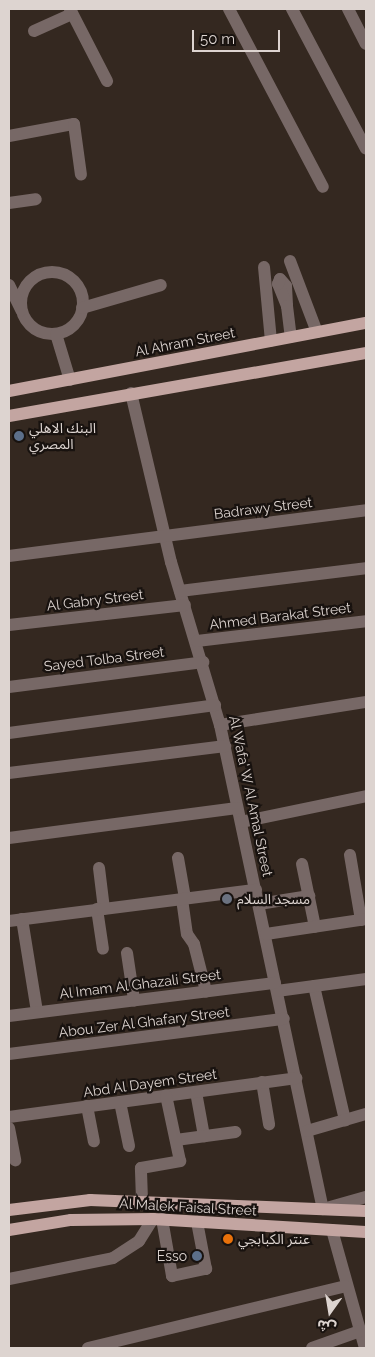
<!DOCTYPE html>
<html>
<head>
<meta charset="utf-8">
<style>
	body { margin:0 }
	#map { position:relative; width:375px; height:1357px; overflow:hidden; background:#342820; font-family:Raleway,"Noto Sans Arabic",sans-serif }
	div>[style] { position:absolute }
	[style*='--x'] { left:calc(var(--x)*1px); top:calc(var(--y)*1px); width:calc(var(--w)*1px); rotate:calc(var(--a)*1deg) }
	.minor>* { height:12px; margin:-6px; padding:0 6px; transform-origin:6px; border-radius:6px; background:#776866 }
	.minor>.ring { margin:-6px; padding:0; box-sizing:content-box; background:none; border:12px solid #776866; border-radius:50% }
	.major>* { height:12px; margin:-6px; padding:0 6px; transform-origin:6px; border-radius:6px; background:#c3a5a1 }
	.dots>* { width:14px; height:14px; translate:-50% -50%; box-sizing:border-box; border:2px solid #18120f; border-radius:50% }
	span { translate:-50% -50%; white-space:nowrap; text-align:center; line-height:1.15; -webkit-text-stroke:4.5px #18120f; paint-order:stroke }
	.street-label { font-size:14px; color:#ddd4d0 }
	.poi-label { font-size:14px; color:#ddd4d0 }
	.left { translate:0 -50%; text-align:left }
	.right { translate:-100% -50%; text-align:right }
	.frame { position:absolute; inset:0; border:10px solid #ddd4d0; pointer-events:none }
	.north { position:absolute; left:305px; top:1287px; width:50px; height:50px; -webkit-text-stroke:4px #18120f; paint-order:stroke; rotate:193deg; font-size:14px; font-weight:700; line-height:20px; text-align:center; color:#ddd4d0 }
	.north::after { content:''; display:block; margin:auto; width:18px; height:22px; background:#ddd4d0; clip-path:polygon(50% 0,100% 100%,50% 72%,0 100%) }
	.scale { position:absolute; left:192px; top:30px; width:88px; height:22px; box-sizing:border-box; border:2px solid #ddd4d0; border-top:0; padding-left:6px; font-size:15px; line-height:18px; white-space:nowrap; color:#ddd4d0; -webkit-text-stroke:4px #18120f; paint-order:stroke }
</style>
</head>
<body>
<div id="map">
	<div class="minor">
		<div style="--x:70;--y:9;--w:81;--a:62.8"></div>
		<div style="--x:229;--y:9;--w:201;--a:62.2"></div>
		<div style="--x:292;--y:9;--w:158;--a:62.1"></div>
		<div style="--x:348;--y:9;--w:39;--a:63"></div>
		<div style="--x:34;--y:31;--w:42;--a:-24.1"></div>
		<div style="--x:9;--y:136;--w:66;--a:-10.5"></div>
		<div style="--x:74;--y:124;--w:51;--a:82.2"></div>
		<div style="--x:9;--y:203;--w:27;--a:-8"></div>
		<div style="--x:290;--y:261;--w:76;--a:69.2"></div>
		<div style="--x:264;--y:267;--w:74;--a:84.6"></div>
		<div class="ring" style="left:21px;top:272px;width:50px;height:50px"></div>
		<div style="--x:280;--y:279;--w:9;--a:49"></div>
		<div style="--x:286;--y:286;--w:20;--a:87"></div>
		<div style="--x:287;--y:306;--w:24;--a:-112"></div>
		<div style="--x:278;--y:284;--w:5;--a:-68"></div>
		<div style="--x:9;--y:285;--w:28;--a:64"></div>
		<div style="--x:287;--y:306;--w:31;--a:83"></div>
		<div style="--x:82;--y:308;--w:82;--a:-16.2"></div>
		<div style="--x:56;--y:334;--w:48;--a:73.1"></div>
		<div style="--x:131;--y:393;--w:174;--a:76.7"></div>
		<div style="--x:171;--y:562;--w:170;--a:73.3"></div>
		<div style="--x:220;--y:725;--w:495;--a:78"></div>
		<div style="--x:323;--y:1209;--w:45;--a:-15.6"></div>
		<div style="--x:9;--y:556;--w:360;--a:-7.3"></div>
		<div style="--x:180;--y:591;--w:187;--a:-7"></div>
		<div style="--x:9;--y:625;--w:177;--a:-6.5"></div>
		<div style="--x:197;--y:641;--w:170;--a:-6.7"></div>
		<div style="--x:9;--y:687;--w:196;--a:-7.3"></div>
		<div style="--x:220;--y:725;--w:148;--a:-9"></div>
		<div style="--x:9;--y:733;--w:208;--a:-7.7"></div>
		<div style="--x:9;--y:773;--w:218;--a:-7.1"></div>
		<div style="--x:241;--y:822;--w:128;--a:-11.7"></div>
		<div style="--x:9;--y:838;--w:230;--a:-7.5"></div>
		<div style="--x:350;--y:855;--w:66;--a:80.4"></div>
		<div style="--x:178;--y:858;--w:41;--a:80.1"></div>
		<div style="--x:302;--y:864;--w:64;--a:78.3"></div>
		<div style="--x:99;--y:868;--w:41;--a:83"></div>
		<div style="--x:182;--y:899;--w:35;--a:82"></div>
		<div style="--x:187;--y:934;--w:12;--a:55"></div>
		<div style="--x:194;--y:944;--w:49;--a:75.7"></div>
		<div style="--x:259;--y:904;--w:51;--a:-9.1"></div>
		<div style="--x:97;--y:909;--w:40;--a:81.5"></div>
		<div style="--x:22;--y:919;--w:94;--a:80.8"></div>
		<div style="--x:9;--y:921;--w:249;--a:-7.2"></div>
		<div style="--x:266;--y:934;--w:101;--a:-8.5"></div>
		<div style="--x:127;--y:953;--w:48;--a:81.5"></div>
		<div style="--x:314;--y:986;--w:138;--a:77"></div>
		<div style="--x:277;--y:991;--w:90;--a:-7.7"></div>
		<div style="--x:9;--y:1016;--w:268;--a:-7.1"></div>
		<div style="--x:9;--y:1054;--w:277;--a:-7.3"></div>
		<div style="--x:262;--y:1082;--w:43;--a:80.5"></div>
		<div style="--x:196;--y:1092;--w:45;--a:79.7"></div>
		<div style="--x:120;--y:1102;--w:45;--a:78.4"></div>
		<div style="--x:87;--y:1106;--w:36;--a:79"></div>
		<div style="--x:9;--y:1117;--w:290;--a:-7.7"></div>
		<div style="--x:9;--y:1128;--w:33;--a:79"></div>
		<div style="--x:307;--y:1131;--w:61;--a:-16.1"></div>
		<div style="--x:176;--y:1140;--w:60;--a:-7.7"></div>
		<div style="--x:142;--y:1200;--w:32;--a:-92"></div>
		<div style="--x:141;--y:1168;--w:40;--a:-10"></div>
		<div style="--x:180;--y:1161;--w:67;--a:-102"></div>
		<div style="--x:162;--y:1219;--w:58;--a:80"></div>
		<div style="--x:172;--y:1276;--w:35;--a:-12"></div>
		<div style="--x:206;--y:1269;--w:48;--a:-100.8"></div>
		<div style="--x:332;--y:1230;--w:123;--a:74.4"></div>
		<div style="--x:9;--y:1279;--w:106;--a:-11.4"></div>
		<div style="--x:113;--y:1258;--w:31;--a:-33"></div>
		<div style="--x:139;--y:1241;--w:26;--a:-58"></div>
		<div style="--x:88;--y:1348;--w:265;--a:-13.5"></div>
		<div style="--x:312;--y:1348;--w:51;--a:-19.5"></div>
	</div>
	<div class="major">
		<div style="--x:9;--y:391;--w:363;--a:-10.8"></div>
		<div style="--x:9;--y:416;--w:363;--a:-10"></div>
		<div style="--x:9;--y:1210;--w:82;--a:-7"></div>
		<div style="--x:90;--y:1200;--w:276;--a:2.3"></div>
		<div style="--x:9;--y:1230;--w:63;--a:-9.2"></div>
		<div style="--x:71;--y:1220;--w:82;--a:-0.7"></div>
		<div style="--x:153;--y:1219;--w:213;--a:3.5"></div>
	</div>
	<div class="dots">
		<div style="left:19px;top:436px;background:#5c6f8a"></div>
		<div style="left:227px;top:899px;background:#6b7280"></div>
		<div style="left:228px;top:1239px;background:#e8710a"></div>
		<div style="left:197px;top:1256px;background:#5c6f8a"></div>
	</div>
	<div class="street-label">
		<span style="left:185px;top:342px;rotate:-11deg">Al Ahram Street</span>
		<span style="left:263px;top:508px;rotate:-7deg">Badrawy Street</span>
		<span style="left:95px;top:600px;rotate:-7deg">Al Gabry Street</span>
		<span style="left:280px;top:616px;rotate:-7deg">Ahmed Barakat Street</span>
		<span style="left:104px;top:659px;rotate:-7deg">Sayed Tolba Street</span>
		<span style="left:251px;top:796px;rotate:78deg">Al Wafa' W Al Amal Street</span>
		<span style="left:140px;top:984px;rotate:-7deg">Al Imam Al Ghazali Street</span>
		<span style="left:144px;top:1022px;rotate:-7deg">Abou Zer Al Ghafary Street</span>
		<span style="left:150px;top:1083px;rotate:-8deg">Abd Al Dayem Street</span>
		<span style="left:188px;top:1207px;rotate:3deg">Al Malek Faisal Street</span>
	</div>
	<div class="poi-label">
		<span class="left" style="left:29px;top:436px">البنك الاهلي<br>المصري</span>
		<span class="left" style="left:237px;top:899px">مسجد السلام</span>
		<span class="left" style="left:238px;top:1239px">عنتر الكبابجي</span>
		<span class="right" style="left:187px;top:1256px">Esso</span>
	</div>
	<div class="frame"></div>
	<div class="north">ش</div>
	<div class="scale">50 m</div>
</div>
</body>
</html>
